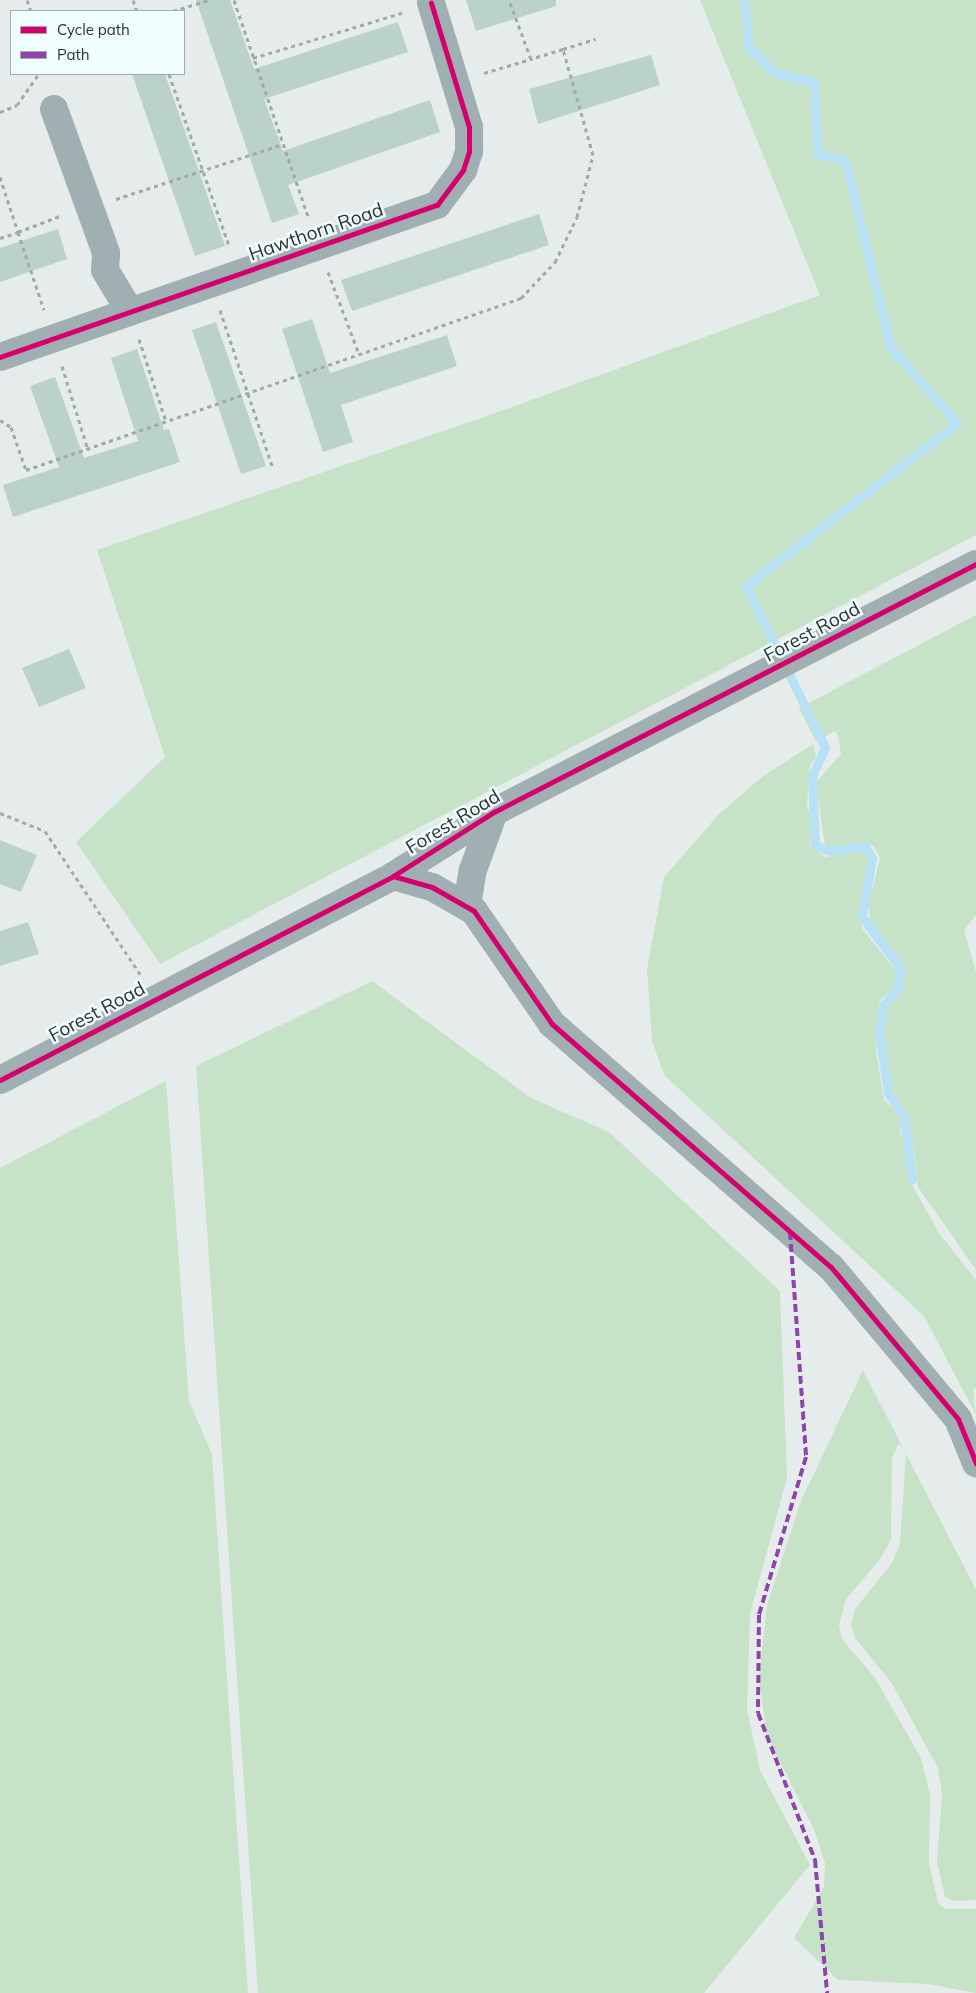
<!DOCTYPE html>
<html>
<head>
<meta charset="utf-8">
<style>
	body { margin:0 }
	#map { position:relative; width:976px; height:1993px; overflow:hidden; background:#e6ecec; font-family:Mulish,sans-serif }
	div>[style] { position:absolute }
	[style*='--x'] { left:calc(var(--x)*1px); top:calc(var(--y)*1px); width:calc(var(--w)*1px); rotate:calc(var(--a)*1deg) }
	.green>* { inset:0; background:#c6e3c8 }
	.stream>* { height:9px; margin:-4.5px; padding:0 4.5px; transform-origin:4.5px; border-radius:4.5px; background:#b8e1f5 }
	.building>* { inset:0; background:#bbd2ca }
	.path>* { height:3px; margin-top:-1.5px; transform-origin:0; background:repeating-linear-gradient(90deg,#9faaab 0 4px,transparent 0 8px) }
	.minor>* { height:28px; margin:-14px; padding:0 14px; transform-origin:14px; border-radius:14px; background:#a0afb1 }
	.tertiary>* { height:28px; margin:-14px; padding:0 14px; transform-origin:14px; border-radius:14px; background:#a0afb1 }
	.quiet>* { height:4px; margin-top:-2px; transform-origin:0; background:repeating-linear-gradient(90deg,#8e44ad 0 8px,transparent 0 12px) }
	.cycleway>* { height:5px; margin:-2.5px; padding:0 2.5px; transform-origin:2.5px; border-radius:2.5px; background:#d6006c }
	span { translate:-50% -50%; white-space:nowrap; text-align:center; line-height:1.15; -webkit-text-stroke:5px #effdfc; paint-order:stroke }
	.street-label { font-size:19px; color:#2d3332 }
	.legend { position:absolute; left:10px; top:10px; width:175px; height:65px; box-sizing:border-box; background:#effdfc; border:1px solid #a1acab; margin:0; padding:6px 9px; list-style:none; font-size:15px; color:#2d3332 }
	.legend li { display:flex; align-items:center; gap:10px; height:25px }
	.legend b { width:25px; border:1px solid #a1acab }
</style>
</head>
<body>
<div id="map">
	<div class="green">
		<div style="clip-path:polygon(700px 0,976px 0,976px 535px,160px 964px,76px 842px,165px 757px,97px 550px,504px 410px,820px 295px)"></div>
		<div style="clip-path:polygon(976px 615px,976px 915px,964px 930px,976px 972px,976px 1270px,918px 1187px,914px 1150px,906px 1134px,909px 1120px,888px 1081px,882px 1025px,884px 1005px,901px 989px,905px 973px,897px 955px,870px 924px,869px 903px,880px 858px,874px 847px,864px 842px,838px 850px,825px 846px,816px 782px,841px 754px,838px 735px,835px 731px,816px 741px,799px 708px)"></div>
		<div style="clip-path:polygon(813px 744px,816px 757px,810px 766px,807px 804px,812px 824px,810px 845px,825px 857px,862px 851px,869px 856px,859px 917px,863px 930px,898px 973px,895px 986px,879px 1002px,876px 1051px,884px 1100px,903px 1117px,900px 1132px,908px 1150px,911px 1183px,939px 1233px,976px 1280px,976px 1387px,973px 1390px,976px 1415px,924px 1316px,664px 1075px,652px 1041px,647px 969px,664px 877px,718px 815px,762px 777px)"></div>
		<div style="clip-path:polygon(372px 981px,531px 1098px,609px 1132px,780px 1291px,787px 1478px,750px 1614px,747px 1709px,760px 1770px,810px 1865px,704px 1993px,258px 1993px,196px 1066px)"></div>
		<div style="clip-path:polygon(166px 1081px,189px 1401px,212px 1454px,248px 1993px,0 1993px,0 1168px)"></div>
		<div style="clip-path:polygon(863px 1370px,976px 1590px,976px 1900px,954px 1901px,945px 1897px,937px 1861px,942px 1795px,938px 1768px,891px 1682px,855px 1638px,851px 1626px,855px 1609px,892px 1563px,900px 1543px,906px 1454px,899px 1443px,892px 1457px,891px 1540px,879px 1561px,846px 1599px,839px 1626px,842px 1639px,875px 1678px,921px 1758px,930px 1795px,929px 1863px,938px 1903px,945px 1909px,976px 1909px,976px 1993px,928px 1984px,838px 1980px,794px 1938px,824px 1887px,825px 1863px,814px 1829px,767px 1736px,759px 1678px,767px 1605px,801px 1501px)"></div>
	</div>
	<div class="stream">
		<div style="--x:744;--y:0;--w:47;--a:83.9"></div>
		<div style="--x:749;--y:47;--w:37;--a:45"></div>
		<div style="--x:775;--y:73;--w:40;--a:13"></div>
		<div style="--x:814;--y:82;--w:72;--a:87.6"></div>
		<div style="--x:817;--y:154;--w:29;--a:12"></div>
		<div style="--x:845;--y:160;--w:194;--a:76.3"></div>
		<div style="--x:891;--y:348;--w:100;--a:48.7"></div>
		<div style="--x:957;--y:423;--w:267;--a:142.3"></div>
		<div style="--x:746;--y:586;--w:179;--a:63.9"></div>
		<div style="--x:825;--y:747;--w:32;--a:114"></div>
		<div style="--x:812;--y:776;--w:69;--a:87.5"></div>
		<div style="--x:815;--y:845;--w:15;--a:23"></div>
		<div style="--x:829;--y:851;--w:36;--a:-8"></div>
		<div style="--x:865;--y:846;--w:14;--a:60"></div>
		<div style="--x:872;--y:858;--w:60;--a:99.6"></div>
		<div style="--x:862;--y:917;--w:64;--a:53.3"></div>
		<div style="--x:900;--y:968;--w:20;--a:96"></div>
		<div style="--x:898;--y:988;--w:23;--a:131"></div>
		<div style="--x:883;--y:1005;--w:27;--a:98"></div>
		<div style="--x:879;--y:1032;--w:62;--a:81.6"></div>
		<div style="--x:888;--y:1093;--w:29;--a:56"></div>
		<div style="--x:904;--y:1117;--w:63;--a:82.6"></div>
	</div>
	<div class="building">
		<div style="clip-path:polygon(196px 0,230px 0,254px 69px,398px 22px,408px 52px,264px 99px,283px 151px,430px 100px,440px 132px,288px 185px,299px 214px,272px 223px)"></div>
		<div style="clip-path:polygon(466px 0,556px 0,556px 6px,476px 31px)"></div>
		<div style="clip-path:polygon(651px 55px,660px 85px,538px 124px,529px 89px)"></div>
		<div style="clip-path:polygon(132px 74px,165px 74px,225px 246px,195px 256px)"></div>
		<div style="clip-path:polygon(539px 214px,549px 245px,352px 311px,341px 280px)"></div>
		<div style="clip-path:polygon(58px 229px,67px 259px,0 282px,0 248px)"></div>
		<div style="clip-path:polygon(312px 319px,330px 373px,447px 335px,457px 366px,341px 405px,353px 442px,323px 452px,282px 329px)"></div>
		<div style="clip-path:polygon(216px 322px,266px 466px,241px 474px,192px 330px)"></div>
		<div style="clip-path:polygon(137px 349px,164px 430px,169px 429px,180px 462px,13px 517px,3px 485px,59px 467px,30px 386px,55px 377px,84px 458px,138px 441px,111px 358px)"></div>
		<div style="clip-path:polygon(69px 649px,86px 688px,39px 707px,22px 668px)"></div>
		<div style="clip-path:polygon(0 840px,37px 855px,21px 892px,0 884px)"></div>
		<div style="clip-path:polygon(28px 922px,39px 954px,0 966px,0 931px)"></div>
	</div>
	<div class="path">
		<div style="--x:27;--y:0;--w:12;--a:70"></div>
		<div style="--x:133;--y:0;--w:12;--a:70"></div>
		<div style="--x:234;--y:0;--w:231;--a:71.1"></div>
		<div style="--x:173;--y:11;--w:37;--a:-17"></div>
		<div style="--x:563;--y:49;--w:34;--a:-17"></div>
		<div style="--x:253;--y:58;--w:158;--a:-16.9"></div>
		<div style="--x:484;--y:73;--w:49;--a:-16.6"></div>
		<div style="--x:169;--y:74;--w:184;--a:70.7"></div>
		<div style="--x:0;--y:112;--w:18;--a:-22"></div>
		<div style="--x:17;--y:105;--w:38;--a:-55"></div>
		<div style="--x:0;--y:177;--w:58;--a:71.9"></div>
		<div style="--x:18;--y:232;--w:47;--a:-21.1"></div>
		<div style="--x:116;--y:199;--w:176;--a:-18.2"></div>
		<div style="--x:0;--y:238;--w:19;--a:-18"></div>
		<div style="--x:18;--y:232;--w:82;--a:71.6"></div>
		<div style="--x:328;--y:272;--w:88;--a:69.3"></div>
		<div style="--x:220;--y:310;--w:167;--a:71.5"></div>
		<div style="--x:139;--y:339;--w:86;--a:71.8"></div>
		<div style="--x:62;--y:366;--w:88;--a:72.8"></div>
		<div style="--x:0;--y:420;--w:13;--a:32"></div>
		<div style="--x:11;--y:427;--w:46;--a:70.8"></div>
		<div style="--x:26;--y:470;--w:524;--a:-19.16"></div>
		<div style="--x:521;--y:298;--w:50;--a:-46.6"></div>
		<div style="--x:555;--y:262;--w:50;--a:-63.9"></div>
		<div style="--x:577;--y:217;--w:64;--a:-75.5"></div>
		<div style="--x:593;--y:155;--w:110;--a:-105.8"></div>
		<div style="--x:563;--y:49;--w:34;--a:163"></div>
		<div style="--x:531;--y:59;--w:63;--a:-110.4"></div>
		<div style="--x:0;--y:813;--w:48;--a:21.8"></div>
		<div style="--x:45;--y:831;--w:172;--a:56.4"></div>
	</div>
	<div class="minor">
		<div style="--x:54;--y:109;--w:153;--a:70.1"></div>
		<div style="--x:106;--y:253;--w:17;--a:93"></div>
		<div style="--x:105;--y:270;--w:47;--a:59"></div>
		<div style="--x:0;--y:357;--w:463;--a:-19.2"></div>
		<div style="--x:437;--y:205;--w:44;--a:-53.4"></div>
		<div style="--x:463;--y:170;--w:20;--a:-72"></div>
		<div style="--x:469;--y:151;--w:24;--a:-90"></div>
		<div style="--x:469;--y:127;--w:130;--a:-107"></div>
		<div style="--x:393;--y:876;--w:41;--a:15.8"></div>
		<div style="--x:432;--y:887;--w:48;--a:29.7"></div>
		<div style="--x:474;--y:911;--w:137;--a:55.4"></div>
		<div style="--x:552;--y:1024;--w:370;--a:41.1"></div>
		<div style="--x:831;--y:1267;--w:198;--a:50.1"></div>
		<div style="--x:958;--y:1419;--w:48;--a:67.8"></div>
		<div style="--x:467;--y:906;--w:36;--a:-81"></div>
		<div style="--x:473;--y:870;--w:62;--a:-70.1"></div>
	</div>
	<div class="tertiary">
		<div style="--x:0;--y:1080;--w:443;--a:-27.4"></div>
		<div style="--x:393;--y:876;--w:120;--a:-32.4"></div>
		<div style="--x:494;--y:812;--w:542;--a:-27.23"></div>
	</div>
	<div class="quiet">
		<div style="--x:790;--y:1232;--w:226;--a:85.9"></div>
		<div style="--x:806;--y:1457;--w:165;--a:106.6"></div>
		<div style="--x:759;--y:1615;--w:98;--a:90.6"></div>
		<div style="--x:758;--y:1713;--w:158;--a:68.8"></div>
		<div style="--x:815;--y:1860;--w:134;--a:84.8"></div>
	</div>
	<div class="cycleway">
		<div style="--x:0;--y:357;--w:463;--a:-19.2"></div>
		<div style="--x:437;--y:205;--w:44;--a:-53.4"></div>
		<div style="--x:463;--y:170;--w:20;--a:-72"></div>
		<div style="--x:469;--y:151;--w:24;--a:-90"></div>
		<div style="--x:469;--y:127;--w:130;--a:-107"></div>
		<div style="--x:393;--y:876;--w:41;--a:15.8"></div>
		<div style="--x:432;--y:887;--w:48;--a:29.7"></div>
		<div style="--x:474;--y:911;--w:137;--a:55.4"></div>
		<div style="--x:552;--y:1024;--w:370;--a:41.1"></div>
		<div style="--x:831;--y:1267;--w:198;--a:50.1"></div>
		<div style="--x:958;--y:1419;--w:48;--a:67.8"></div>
		<div style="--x:0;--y:1080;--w:443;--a:-27.4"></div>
		<div style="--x:393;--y:876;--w:120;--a:-32.4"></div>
		<div style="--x:494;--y:812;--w:542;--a:-27.23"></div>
	</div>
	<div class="street-label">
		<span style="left:316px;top:232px;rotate:-19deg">Hawthorn Road</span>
		<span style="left:812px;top:632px;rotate:-28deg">Forest Road</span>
		<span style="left:453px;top:822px;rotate:-31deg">Forest Road</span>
		<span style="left:97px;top:1012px;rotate:-28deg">Forest Road</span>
	</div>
	<ul class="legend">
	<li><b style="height:6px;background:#d6006c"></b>Cycle path</li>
	<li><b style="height:6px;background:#8e44ad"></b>Path</li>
	</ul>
</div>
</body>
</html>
